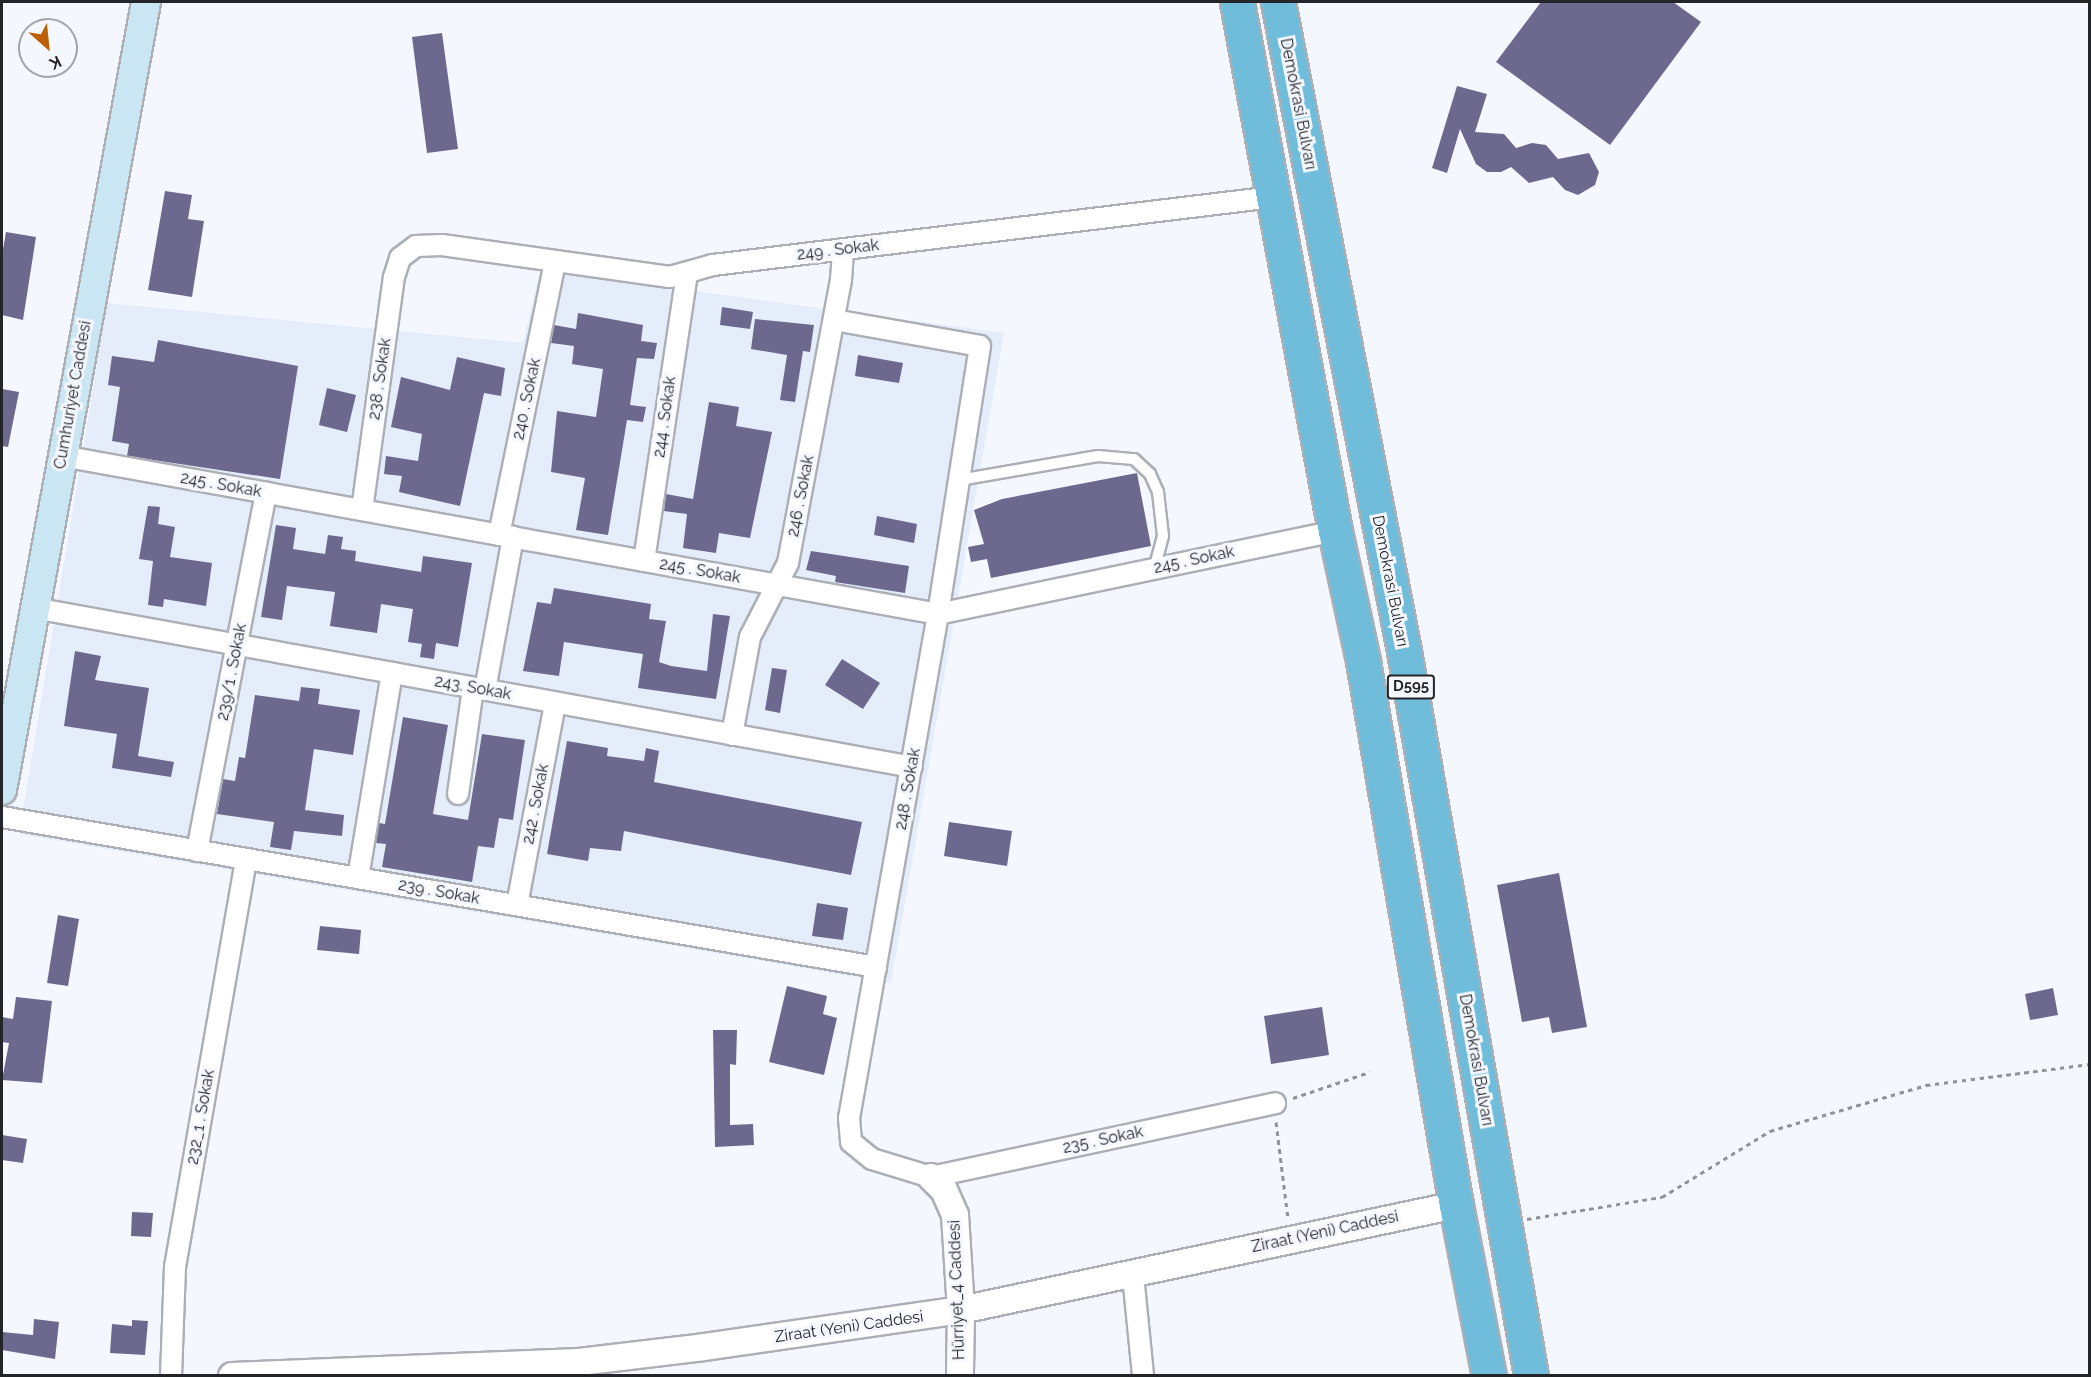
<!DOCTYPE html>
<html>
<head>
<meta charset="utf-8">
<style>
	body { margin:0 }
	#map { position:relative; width:2091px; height:1377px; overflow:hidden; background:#f4f8fe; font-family:Raleway,sans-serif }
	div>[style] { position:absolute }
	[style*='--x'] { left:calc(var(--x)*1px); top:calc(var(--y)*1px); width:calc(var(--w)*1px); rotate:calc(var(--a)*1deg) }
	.built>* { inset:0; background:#e5edfa }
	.building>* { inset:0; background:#6d698e }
	.path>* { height:3px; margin-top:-1.5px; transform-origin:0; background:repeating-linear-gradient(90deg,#8f9297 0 4.5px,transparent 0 9px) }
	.roads { filter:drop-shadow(2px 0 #acafb5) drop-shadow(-2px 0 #acafb5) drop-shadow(0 2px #acafb5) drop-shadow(0 -2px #acafb5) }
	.service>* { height:10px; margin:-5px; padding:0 5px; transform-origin:5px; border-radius:5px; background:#fff }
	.minor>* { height:20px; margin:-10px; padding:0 10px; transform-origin:10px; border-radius:10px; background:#fff }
	.tertiary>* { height:26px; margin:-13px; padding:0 13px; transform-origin:13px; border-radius:13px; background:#fff }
	.secondary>* { height:28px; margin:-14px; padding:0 14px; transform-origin:14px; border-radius:14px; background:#c9e6f2 }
	.trunk>* { height:33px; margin:-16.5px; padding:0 16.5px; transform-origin:16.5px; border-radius:16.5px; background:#6fbcdb }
	span { translate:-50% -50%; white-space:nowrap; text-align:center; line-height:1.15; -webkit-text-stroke:6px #f4f8fe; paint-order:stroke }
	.shield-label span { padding:2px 4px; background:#f4f8fe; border:2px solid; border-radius:4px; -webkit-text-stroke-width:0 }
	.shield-label { font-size:15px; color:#242528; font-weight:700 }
	.street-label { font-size:16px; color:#242528 }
	.frame { position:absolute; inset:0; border:3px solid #242528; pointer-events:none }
	.north { position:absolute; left:18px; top:18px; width:60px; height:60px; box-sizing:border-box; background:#f4f8fe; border:2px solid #a1a4a8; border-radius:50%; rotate:153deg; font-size:16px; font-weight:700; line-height:24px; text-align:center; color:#242528 }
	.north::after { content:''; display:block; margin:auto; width:21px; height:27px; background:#ba5f05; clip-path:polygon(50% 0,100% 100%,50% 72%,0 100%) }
</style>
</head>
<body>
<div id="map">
	<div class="built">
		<div style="clip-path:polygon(540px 270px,1004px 333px,891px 983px,19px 834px,107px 303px,523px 343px)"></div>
	</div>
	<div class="building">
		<div style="clip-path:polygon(1541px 2px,1673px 2px,1701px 22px,1610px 145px,1496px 62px)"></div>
		<div style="clip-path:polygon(442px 33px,458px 149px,427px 153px,412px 37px)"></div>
		<div style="clip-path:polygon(1457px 86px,1487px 94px,1475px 132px,1504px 134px,1516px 148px,1532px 143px,1546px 145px,1558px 159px,1589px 153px,1599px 172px,1595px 185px,1578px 195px,1565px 190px,1553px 177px,1529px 183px,1511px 167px,1501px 172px,1487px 172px,1476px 164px,1460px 129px,1447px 173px,1432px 168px)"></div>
		<div style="clip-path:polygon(165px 191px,192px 195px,188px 219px,204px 221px,192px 297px,148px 290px)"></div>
		<div style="clip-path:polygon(6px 232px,36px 237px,23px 320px,2px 315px,2px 255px)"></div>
		<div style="clip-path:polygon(722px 307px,753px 312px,750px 329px,720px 325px)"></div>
		<div style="clip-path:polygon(578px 313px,643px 325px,641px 341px,657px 343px,654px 359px,637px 358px,630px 405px,646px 407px,643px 422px,627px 420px,608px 535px,576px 530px,585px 478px,551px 472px,557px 411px,596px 417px,603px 369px,572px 364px,574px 346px,551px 343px,554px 325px,576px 329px)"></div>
		<div style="clip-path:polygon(755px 319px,814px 325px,810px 352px,803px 351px,795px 402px,780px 400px,787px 355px,751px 349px)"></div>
		<div style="clip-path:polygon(158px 340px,298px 366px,280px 479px,127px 456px,129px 444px,112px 441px,120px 387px,108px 385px,112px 356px,154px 362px)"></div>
		<div style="clip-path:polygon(858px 355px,903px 363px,899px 383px,855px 376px)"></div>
		<div style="clip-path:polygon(457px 357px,505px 368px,501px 396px,484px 393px,460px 506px,399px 492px,402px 476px,384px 474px,386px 456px,418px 461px,422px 434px,391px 427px,401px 377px,450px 390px)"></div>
		<div style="clip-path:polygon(327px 388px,356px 395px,347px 432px,319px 425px)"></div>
		<div style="clip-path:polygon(2px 389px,19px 392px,8px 447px,2px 446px)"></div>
		<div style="clip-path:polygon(709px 402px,739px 407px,736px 426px,772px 432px,750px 538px,719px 533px,716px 553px,683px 548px,687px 514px,664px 511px,666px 494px,693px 499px)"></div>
		<div style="clip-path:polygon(1137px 473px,1151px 546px,991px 578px,987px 559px,971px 562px,968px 547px,984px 544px,974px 510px,1002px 499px)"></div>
		<div style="clip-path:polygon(148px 506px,160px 507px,158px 524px,175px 527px,170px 557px,212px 563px,206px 606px,164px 599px,163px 607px,148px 605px,153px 561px,139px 559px)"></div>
		<div style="clip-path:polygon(877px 516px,917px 524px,914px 543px,874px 535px)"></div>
		<div style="clip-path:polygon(276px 525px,296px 528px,293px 549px,325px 554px,328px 535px,343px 537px,341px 549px,356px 551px,355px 561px,421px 572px,423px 556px,472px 563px,458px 647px,436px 643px,434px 659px,420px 657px,422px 644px,408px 642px,413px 609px,381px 604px,377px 633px,330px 626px,335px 592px,287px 586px,282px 620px,261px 617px)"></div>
		<div style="clip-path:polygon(811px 551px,909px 566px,905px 593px,835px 582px,836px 576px,806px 570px)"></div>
		<div style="clip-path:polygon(554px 588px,651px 604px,649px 619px,666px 621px,659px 662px,671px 666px,707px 671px,713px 614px,730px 616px,716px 699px,638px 688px,643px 654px,564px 642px,559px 676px,523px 671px,537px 602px,551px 604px)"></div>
		<div style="clip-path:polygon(75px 651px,101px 656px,95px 680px,149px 688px,138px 756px,174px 762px,171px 777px,112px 768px,117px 734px,64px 726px)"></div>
		<div style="clip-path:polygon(842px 659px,880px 683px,863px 709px,825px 685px)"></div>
		<div style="clip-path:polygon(772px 668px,787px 670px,780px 713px,765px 710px)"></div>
		<div style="clip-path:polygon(301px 687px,320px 689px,318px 704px,360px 710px,353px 755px,314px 749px,305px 810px,344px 815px,342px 836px,294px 831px,291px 850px,270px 847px,274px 822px,217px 814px,223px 779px,235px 781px,239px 757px,245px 758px,255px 695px,299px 701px)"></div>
		<div style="clip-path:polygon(403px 717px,448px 725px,433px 814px,468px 820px,482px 734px,525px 740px,513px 820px,499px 818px,494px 848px,478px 846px,472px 882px,382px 867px,386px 844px,376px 843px,379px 823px,385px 824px)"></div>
		<div style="clip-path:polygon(567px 741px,608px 748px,607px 756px,644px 761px,646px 748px,659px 751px,654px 782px,862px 822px,851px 875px,624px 831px,621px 851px,590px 848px,588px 861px,547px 854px)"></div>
		<div style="clip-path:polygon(949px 822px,1012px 831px,1007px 866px,944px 856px)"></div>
		<div style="clip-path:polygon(1559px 873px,1587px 1027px,1552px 1033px,1549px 1017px,1522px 1022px,1497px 885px)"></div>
		<div style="clip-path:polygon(817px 903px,848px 908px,843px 940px,812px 936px)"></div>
		<div style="clip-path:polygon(58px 915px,79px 919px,68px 986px,47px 983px)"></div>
		<div style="clip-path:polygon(320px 926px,361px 930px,359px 954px,317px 950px)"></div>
		<div style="clip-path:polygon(787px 986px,827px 996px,823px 1014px,837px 1018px,824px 1075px,769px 1062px)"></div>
		<div style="clip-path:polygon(2053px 988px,2058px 1015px,2030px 1020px,2025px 994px)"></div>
		<div style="clip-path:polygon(16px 997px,52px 1001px,42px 1083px,2px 1080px,9px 1043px,2px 1042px,2px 1017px,13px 1019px)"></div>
		<div style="clip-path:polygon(1322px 1007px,1329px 1055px,1271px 1064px,1264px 1016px)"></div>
		<div style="clip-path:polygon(713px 1030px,737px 1030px,736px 1065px,730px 1064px,730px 1125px,753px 1124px,754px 1145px,715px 1147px)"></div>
		<div style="clip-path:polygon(2px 1135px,27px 1139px,23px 1163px,2px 1160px)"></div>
		<div style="clip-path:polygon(132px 1212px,153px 1213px,151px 1237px,131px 1236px)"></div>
		<div style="clip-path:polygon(34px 1319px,59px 1322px,55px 1359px,2px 1350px,2px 1332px,33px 1335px)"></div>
		<div style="clip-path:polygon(132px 1320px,148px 1321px,145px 1355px,110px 1353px,112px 1324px,132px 1326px)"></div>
	</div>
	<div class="path">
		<div style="--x:1293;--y:1098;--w:81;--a:-18.7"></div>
		<div style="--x:1276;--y:1122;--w:98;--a:82.9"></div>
		<div style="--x:1527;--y:1219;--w:137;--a:-9.3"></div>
		<div style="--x:1662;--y:1197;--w:127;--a:-31.4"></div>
		<div style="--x:1770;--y:1131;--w:163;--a:-16.4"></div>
		<div style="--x:1926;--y:1085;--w:165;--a:-7.3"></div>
	</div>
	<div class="roads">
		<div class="service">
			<div style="--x:959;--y:480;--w:141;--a:-9.8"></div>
			<div style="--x:1098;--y:456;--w:36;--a:5"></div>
			<div style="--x:1134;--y:459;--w:22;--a:43"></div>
			<div style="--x:1150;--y:474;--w:20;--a:66"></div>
			<div style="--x:1158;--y:492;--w:44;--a:83.5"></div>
			<div style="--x:1163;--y:536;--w:34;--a:105"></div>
		</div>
		<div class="minor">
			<div style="--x:834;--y:320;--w:148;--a:10.1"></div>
			<div style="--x:980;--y:346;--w:271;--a:98.9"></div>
			<div style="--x:938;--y:614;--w:512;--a:100.01"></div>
			<div style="--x:849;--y:1118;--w:24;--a:85"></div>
			<div style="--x:851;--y:1142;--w:27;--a:39"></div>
			<div style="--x:872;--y:1159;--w:62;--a:17"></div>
			<div style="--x:931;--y:1177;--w:352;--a:-12.1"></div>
			<div style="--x:62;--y:456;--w:890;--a:10.22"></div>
			<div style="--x:938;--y:614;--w:406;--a:-11.8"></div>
			<div style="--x:362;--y:510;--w:235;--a:-82.2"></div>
			<div style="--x:394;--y:277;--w:20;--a:-72"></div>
			<div style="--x:400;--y:258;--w:20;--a:-37"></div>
			<div style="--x:416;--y:246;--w:26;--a:-2"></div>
			<div style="--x:442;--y:245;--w:230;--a:8"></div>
			<div style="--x:670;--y:277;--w:45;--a:-15.6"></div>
			<div style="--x:713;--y:265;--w:564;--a:-6.92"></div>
			<div style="--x:499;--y:535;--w:279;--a:-78.4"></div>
			<div style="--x:644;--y:561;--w:291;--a:-81.5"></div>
			<div style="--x:34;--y:608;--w:892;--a:10.26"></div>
			<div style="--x:485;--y:690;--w:156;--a:-79.6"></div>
			<div style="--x:732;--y:735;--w:100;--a:-79.6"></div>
			<div style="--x:750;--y:637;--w:83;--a:-62.8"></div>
			<div style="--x:788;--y:563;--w:288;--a:-79.4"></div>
			<div style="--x:841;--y:280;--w:31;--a:-86"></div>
			<div style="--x:458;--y:794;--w:107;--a:-81.9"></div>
			<div style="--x:2;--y:817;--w:887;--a:9.74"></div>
			<div style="--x:197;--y:851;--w:365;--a:-79.1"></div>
			<div style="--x:358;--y:878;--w:208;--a:-80.6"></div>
			<div style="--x:517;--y:905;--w:206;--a:-79.3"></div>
			<div style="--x:1133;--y:1275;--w:101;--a:84.3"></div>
			<div style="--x:171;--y:1376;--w:109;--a:-87.9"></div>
			<div style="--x:175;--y:1267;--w:413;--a:-80.1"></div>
		</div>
		<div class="tertiary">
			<div style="--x:931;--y:1177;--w:18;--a:45"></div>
			<div style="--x:944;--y:1190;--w:27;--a:66"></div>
			<div style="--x:955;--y:1215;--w:95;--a:86.4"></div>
			<div style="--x:961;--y:1310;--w:66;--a:90.9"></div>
			<div style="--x:232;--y:1376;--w:347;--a:-2.3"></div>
			<div style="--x:579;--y:1362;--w:126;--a:-6.8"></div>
			<div style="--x:704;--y:1347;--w:260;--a:-8.2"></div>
			<div style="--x:961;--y:1310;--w:506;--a:-11.98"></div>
		</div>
		<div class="secondary">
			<div style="--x:2;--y:790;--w:801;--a:-79.64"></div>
		</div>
		<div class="trunk">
			<div style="--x:1237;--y:2;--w:538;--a:79.5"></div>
			<div style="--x:1335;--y:531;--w:133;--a:77.8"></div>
			<div style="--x:1363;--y:661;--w:552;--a:80.3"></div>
			<div style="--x:1456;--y:1205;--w:174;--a:79.1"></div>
			<div style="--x:1278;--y:2;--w:661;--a:79.01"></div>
			<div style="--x:1404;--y:651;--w:736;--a:80.06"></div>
		</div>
	</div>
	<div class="shield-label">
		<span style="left:1411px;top:687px">D595</span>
	</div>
	<div class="street-label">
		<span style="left:1298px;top:104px;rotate:79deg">Demokrasi Bulvarı</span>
		<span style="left:838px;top:250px;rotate:-7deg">249 . Sokak</span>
		<span style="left:380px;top:379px;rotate:-82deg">238 . Sokak</span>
		<span style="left:73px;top:395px;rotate:-80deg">Cumhuriyet Caddesi</span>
		<span style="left:527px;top:399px;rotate:-78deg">240 . Sokak</span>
		<span style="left:665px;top:417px;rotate:-82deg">244 . Sokak</span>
		<span style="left:221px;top:485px;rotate:10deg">245 . Sokak</span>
		<span style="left:801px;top:496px;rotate:-79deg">246 . Sokak</span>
		<span style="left:1194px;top:560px;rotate:-12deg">245 . Sokak</span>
		<span style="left:700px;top:571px;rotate:10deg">245 . Sokak</span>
		<span style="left:1390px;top:581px;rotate:79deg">Demokrasi Bulvarı</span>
		<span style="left:232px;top:672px;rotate:-79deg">239/1 . Sokak</span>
		<span style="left:473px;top:688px;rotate:10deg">243. Sokak</span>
		<span style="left:908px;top:789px;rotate:-80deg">248 . Sokak</span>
		<span style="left:536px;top:804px;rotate:-79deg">242 . Sokak</span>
		<span style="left:439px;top:892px;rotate:10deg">239 . Sokak</span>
		<span style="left:1476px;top:1060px;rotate:80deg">Demokrasi Bulvarı</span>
		<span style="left:201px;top:1117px;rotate:-80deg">232_1 . Sokak</span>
		<span style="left:1103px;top:1140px;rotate:-12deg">235 . Sokak</span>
		<span style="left:1325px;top:1232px;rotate:-12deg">Ziraat (Yeni) Caddesi</span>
		<span style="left:957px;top:1290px;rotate:-92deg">Hürriyet_4 Caddesi</span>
		<span style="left:849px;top:1327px;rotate:-8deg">Ziraat (Yeni) Caddesi</span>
	</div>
	<div class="frame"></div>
	<div class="north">K</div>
</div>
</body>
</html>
